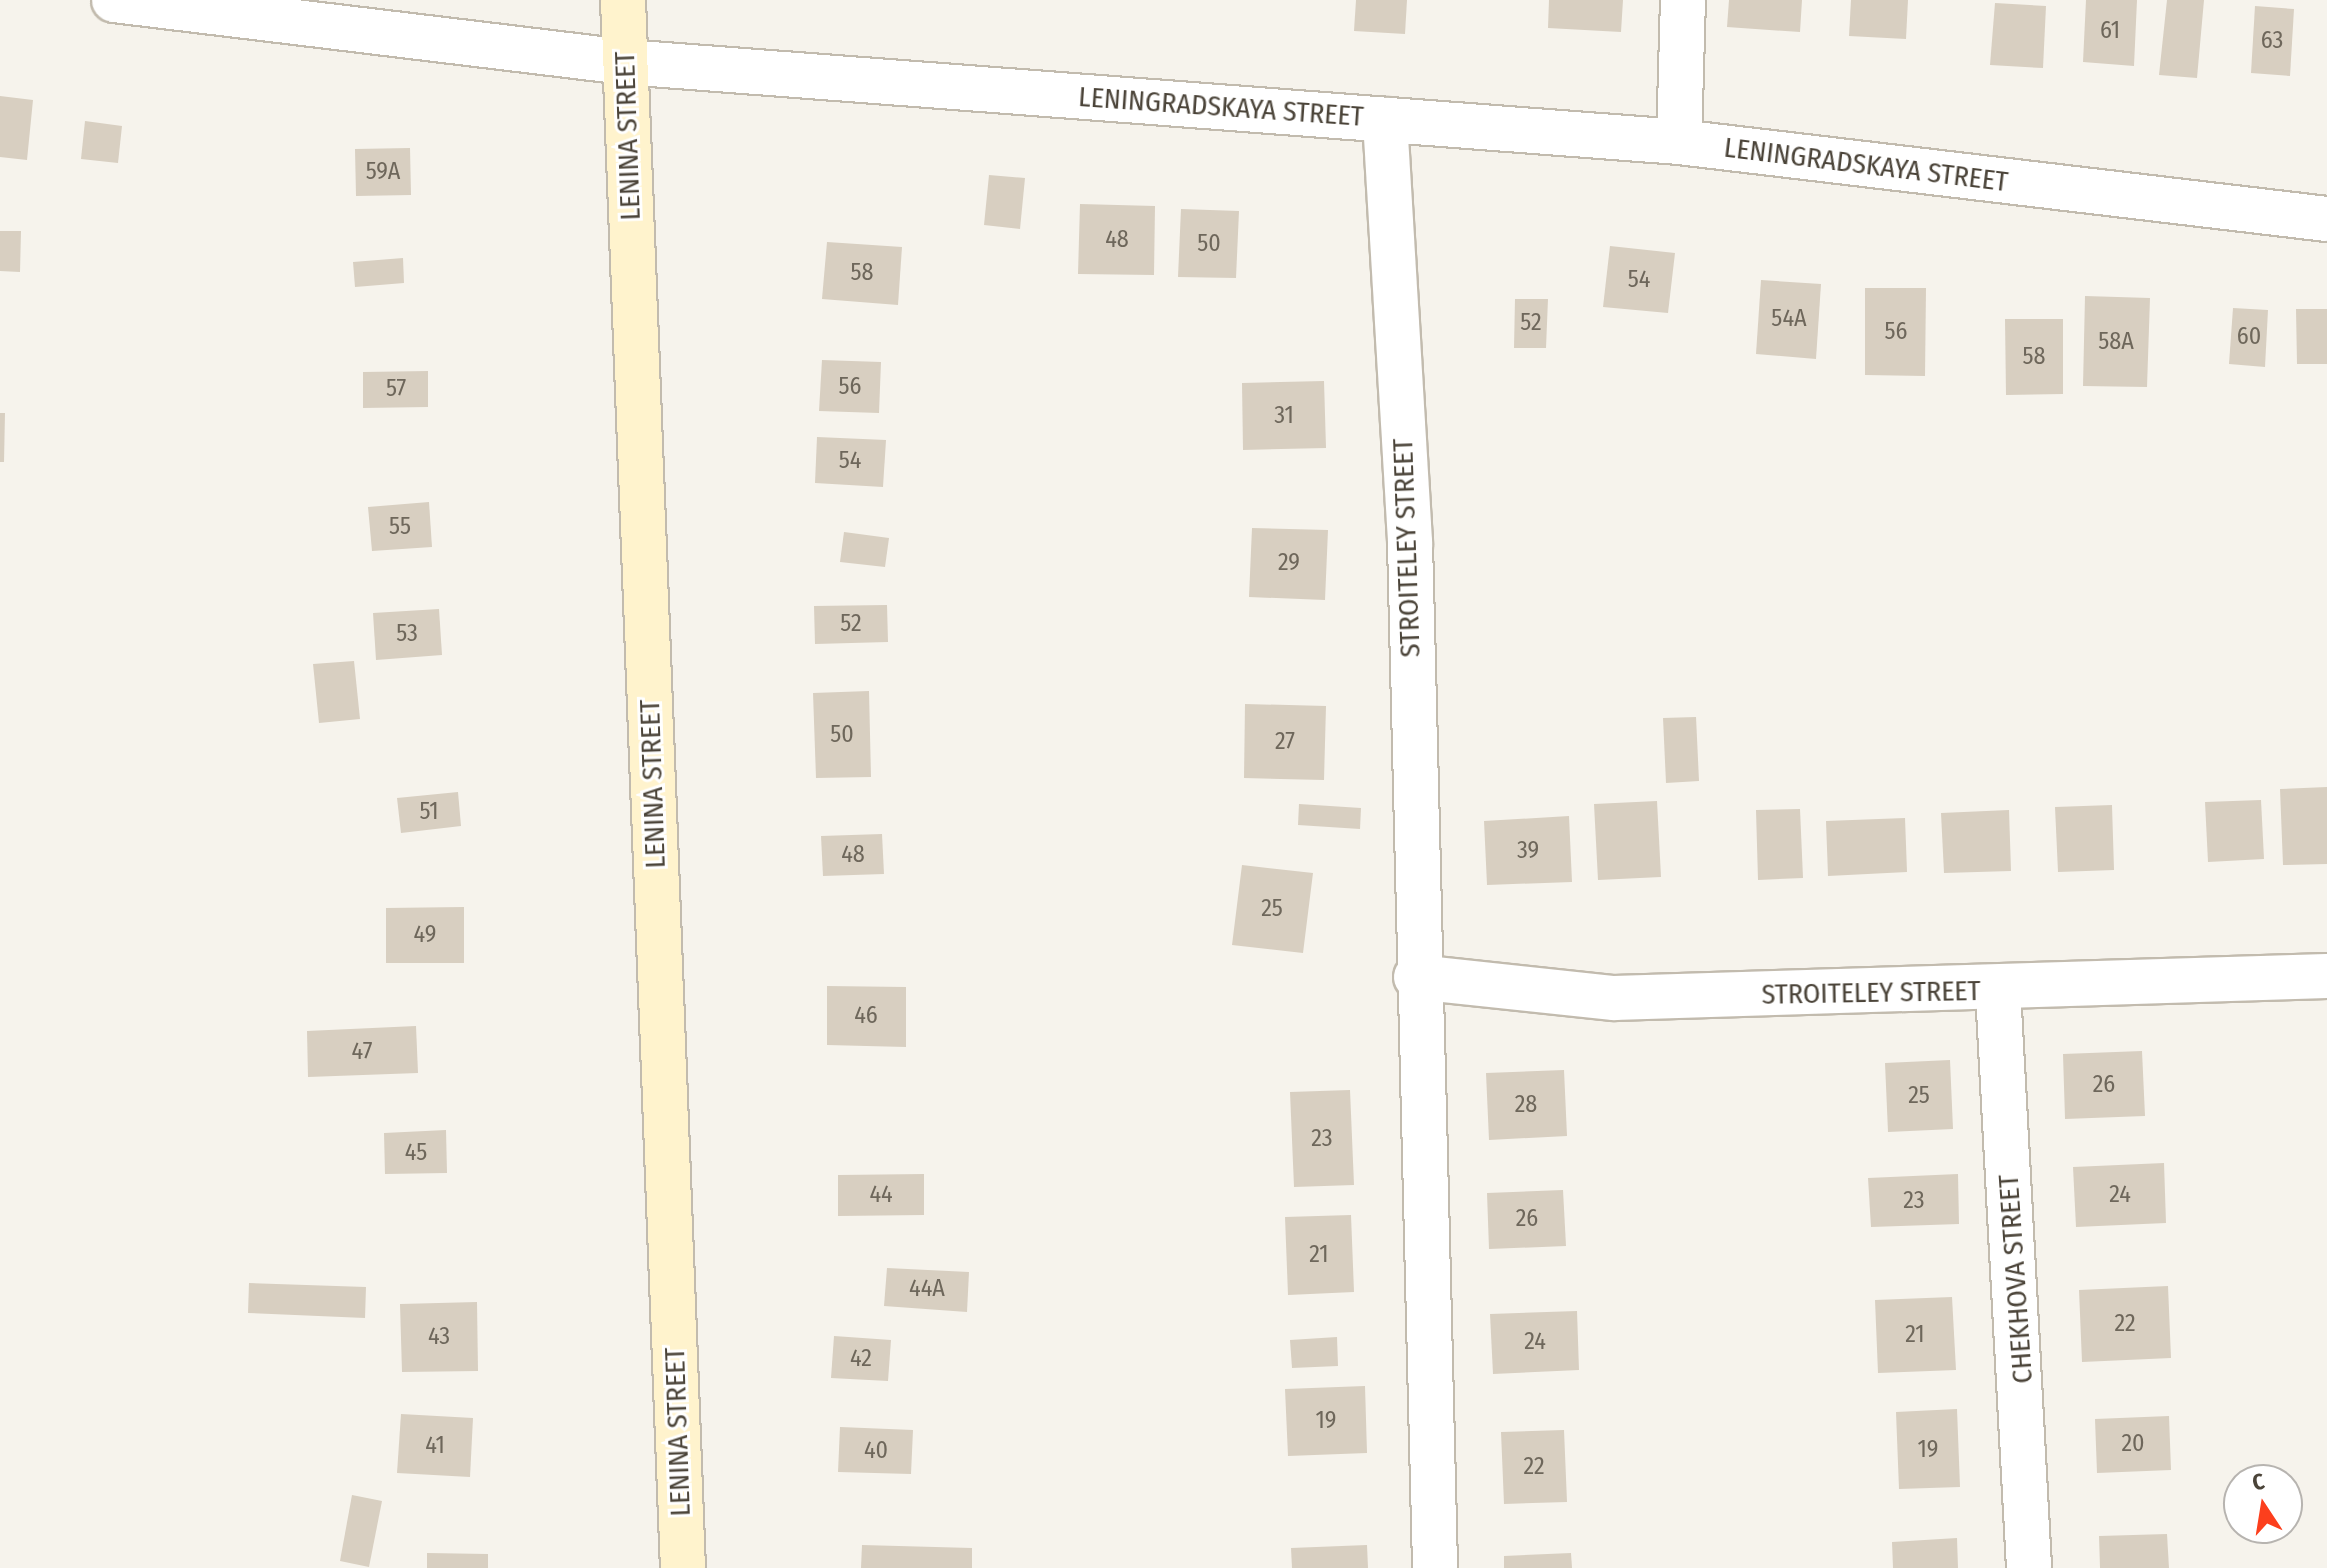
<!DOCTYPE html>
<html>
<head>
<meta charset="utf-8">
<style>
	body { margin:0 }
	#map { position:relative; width:2327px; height:1568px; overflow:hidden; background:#f6f3ec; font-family:"Fira Sans Condensed",sans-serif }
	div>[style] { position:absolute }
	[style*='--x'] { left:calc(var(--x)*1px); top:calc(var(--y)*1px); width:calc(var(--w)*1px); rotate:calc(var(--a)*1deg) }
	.building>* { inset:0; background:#d8cfc1 }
	.roads { filter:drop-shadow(2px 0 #c2bbae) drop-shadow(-2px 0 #c2bbae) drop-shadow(0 2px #c2bbae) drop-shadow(0 -2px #c2bbae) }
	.minor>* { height:44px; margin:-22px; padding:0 22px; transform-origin:22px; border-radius:22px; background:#fff }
	.secondary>* { height:44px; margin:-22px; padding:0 22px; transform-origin:22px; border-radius:22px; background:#fff3cd }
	span { translate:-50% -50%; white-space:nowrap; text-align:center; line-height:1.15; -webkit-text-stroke:6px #fff; paint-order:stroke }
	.number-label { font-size:24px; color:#6e675b }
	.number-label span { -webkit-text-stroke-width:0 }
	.street-label { font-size:28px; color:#4b4439 }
	.north { position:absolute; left:2223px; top:1464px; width:80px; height:80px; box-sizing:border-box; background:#fff; border:2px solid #b7b4b0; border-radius:50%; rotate:348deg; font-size:22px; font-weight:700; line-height:32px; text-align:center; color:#4b4439 }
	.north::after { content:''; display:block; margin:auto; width:28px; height:36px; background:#fc3f1d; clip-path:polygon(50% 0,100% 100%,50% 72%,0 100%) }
</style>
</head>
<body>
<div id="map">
	<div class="building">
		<div style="clip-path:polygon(1356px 0,1407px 0,1405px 34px,1354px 31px)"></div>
		<div style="clip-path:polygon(1549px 0,1623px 0,1621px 32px,1548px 28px)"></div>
		<div style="clip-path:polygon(1729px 0,1802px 0,1800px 32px,1727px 27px)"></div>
		<div style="clip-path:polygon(1851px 0,1908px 0,1906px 39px,1849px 36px)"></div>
		<div style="clip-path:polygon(2086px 0,2137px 0,2134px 66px,2083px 62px)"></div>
		<div style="clip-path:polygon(2167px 0,2204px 0,2197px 78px,2159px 75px)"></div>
		<div style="clip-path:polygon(1995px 3px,2046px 6px,2043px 68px,1990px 65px)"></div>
		<div style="clip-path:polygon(2255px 6px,2294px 9px,2290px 76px,2251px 73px)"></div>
		<div style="clip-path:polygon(0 96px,33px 100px,27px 160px,0 157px)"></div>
		<div style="clip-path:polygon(85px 121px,122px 126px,118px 163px,81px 159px)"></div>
		<div style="clip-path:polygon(410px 148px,411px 195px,356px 196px,355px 149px)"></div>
		<div style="clip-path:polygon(989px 175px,1025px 178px,1020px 229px,984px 225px)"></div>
		<div style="clip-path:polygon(1080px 204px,1155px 206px,1154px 275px,1078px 274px)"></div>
		<div style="clip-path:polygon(1181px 209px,1239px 211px,1236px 278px,1178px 277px)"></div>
		<div style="clip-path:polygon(0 231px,21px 231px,20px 272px,0 271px)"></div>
		<div style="clip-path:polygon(827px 242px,902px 247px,898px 305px,822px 299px)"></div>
		<div style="clip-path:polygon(1610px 246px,1675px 253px,1668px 313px,1603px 307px)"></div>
		<div style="clip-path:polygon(403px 258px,404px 283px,355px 287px,353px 262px)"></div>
		<div style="clip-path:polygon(1761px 280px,1821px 284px,1816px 359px,1756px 354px)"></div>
		<div style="clip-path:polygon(1865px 288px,1926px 288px,1925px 376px,1865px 375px)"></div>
		<div style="clip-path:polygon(2085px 296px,2150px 298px,2147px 387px,2083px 386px)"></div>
		<div style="clip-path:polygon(1515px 299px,1548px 299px,1546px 348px,1514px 348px)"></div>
		<div style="clip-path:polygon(2233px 308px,2268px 310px,2265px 367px,2229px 364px)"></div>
		<div style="clip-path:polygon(2296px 309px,2327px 309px,2327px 364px,2297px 364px)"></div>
		<div style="clip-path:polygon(2005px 319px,2063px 319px,2063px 394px,2006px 395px)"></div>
		<div style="clip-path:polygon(822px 360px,881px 362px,879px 413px,819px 411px)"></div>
		<div style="clip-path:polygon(428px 371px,428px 407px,363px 408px,363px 372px)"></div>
		<div style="clip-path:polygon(1324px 381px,1326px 448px,1243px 450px,1242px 383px)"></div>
		<div style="clip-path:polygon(0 413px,5px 413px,4px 462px,0 462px)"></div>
		<div style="clip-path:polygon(817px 437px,886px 440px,883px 487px,815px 483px)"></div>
		<div style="clip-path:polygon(429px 502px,432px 547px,372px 551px,368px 507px)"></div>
		<div style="clip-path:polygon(1252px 528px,1328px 530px,1325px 600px,1249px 597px)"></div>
		<div style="clip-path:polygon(844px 532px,889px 538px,885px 567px,840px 562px)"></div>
		<div style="clip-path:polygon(887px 605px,888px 642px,815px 644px,814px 606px)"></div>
		<div style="clip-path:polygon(439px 609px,442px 655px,376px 660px,373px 613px)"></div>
		<div style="clip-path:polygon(354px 661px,360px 719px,319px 723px,313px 664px)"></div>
		<div style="clip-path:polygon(869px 691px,871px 777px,816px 778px,813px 693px)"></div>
		<div style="clip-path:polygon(1245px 704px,1326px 706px,1324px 780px,1244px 778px)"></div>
		<div style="clip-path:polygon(1696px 717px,1699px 781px,1666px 783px,1663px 718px)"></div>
		<div style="clip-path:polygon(2327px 787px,2327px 864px,2283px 865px,2280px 789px)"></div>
		<div style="clip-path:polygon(458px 792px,461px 826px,401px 833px,397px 798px)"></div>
		<div style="clip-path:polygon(2261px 800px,2264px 859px,2208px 862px,2205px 802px)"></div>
		<div style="clip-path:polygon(1657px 801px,1661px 877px,1598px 880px,1594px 804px)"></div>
		<div style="clip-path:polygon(1299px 804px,1361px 808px,1360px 829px,1298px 825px)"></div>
		<div style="clip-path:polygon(2112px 805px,2114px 870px,2058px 872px,2055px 807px)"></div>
		<div style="clip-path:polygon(1800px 809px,1803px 878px,1758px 880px,1756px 810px)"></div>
		<div style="clip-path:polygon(2009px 810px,2011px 871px,1944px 873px,1941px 813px)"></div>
		<div style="clip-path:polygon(1569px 816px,1572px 882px,1487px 885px,1484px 821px)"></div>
		<div style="clip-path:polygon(1905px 818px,1907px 872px,1828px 876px,1826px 821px)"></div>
		<div style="clip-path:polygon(882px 834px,884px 874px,823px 876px,821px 836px)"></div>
		<div style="clip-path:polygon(1242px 865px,1313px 873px,1303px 953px,1232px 945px)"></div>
		<div style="clip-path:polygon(464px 907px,464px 963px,386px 963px,386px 908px)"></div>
		<div style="clip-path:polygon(827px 986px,906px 987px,906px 1047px,827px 1045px)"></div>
		<div style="clip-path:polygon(416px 1026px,418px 1073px,308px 1077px,307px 1031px)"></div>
		<div style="clip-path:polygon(2142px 1051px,2145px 1116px,2065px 1119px,2063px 1054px)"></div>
		<div style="clip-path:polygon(1950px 1060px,1953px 1129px,1888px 1132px,1885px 1063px)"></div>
		<div style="clip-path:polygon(1564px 1070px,1567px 1136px,1489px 1140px,1486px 1073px)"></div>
		<div style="clip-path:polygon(1350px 1090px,1354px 1185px,1294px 1187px,1290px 1092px)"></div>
		<div style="clip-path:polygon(446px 1130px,447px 1173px,385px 1174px,384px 1133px)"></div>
		<div style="clip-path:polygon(2164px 1163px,2166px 1223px,2076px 1227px,2073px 1167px)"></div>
		<div style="clip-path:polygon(924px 1174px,924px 1215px,838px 1216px,838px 1175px)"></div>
		<div style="clip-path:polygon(1958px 1174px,1959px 1224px,1871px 1227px,1868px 1178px)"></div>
		<div style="clip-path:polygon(1563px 1190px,1566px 1246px,1489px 1249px,1487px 1193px)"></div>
		<div style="clip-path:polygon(1351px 1215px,1354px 1292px,1288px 1295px,1285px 1217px)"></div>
		<div style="clip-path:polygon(887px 1268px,969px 1272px,967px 1312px,884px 1306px)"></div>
		<div style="clip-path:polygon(249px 1283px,366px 1287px,365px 1318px,248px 1313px)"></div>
		<div style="clip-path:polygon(2168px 1286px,2171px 1358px,2082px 1362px,2079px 1290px)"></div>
		<div style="clip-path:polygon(1952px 1297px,1956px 1370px,1878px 1373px,1875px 1300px)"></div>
		<div style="clip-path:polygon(477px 1302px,478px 1371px,402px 1372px,400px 1304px)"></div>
		<div style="clip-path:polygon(1577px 1311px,1579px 1370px,1493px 1374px,1490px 1314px)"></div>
		<div style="clip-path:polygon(834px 1336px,891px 1340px,888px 1381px,831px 1378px)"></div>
		<div style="clip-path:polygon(1337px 1337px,1338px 1366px,1292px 1368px,1290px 1340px)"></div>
		<div style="clip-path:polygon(1365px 1386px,1367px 1453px,1288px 1456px,1285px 1389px)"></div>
		<div style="clip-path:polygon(1957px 1409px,1960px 1487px,1899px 1489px,1896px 1412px)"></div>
		<div style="clip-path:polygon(401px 1414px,473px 1418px,470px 1477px,397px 1473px)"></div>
		<div style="clip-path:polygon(2169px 1416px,2171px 1470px,2097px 1473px,2095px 1419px)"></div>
		<div style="clip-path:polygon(840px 1427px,913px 1430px,911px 1474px,838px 1472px)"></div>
		<div style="clip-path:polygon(1564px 1430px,1567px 1502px,1504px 1504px,1501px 1432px)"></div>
		<div style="clip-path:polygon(352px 1495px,382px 1501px,369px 1567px,340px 1561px)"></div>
		<div style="clip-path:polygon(2167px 1534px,2169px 1568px,2100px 1568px,2099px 1536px)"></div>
		<div style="clip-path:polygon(1957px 1538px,1958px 1568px,1893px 1568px,1892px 1542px)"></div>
		<div style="clip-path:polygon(862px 1545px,972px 1548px,972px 1568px,861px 1568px)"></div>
		<div style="clip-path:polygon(1367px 1545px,1368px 1568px,1292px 1568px,1291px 1548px)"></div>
		<div style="clip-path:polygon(427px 1553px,488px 1554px,488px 1568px,427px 1568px)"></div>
		<div style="clip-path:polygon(1571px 1553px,1572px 1568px,1504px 1568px,1504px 1556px)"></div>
	</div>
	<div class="roads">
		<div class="minor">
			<div style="--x:114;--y:0;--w:515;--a:6.92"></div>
			<div style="--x:625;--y:62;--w:1057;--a:4.34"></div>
			<div style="--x:1679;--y:142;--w:653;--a:6.78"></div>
			<div style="--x:1385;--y:120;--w:424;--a:86.6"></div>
			<div style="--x:1410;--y:543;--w:1025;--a:88.6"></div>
			<div style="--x:1679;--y:142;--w:142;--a:-88.4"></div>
			<div style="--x:1416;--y:977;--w:199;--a:6.1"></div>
			<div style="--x:1614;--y:998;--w:713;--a:-1.77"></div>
			<div style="--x:1998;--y:991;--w:578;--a:86.92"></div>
		</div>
		<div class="secondary">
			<div style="--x:623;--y:0;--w:1569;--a:87.81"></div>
		</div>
	</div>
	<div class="number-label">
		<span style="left:2110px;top:31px">61</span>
		<span style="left:2272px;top:41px">63</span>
		<span style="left:383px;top:172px">59А</span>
		<span style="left:1117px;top:240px">48</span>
		<span style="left:1209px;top:244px">50</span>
		<span style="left:862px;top:273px">58</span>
		<span style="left:1639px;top:280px">54</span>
		<span style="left:1789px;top:319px">54А</span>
		<span style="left:1531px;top:323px">52</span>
		<span style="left:1896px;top:332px">56</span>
		<span style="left:2249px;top:337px">60</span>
		<span style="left:2116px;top:342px">58А</span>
		<span style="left:2034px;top:357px">58</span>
		<span style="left:850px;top:387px">56</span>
		<span style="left:396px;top:389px">57</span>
		<span style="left:1284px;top:416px">31</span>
		<span style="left:850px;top:461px">54</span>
		<span style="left:400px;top:527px">55</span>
		<span style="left:1289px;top:563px">29</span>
		<span style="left:851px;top:624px">52</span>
		<span style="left:407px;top:634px">53</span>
		<span style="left:842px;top:735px">50</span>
		<span style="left:1285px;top:742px">27</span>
		<span style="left:429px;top:812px">51</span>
		<span style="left:1528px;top:851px">39</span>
		<span style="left:853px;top:855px">48</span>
		<span style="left:1272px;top:909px">25</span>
		<span style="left:425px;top:935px">49</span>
		<span style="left:866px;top:1016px">46</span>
		<span style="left:362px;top:1052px">47</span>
		<span style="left:2104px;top:1085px">26</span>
		<span style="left:1919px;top:1096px">25</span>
		<span style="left:1526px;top:1105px">28</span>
		<span style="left:1322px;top:1139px">23</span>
		<span style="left:416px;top:1153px">45</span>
		<span style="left:881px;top:1195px">44</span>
		<span style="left:2120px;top:1195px">24</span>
		<span style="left:1914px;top:1201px">23</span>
		<span style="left:1527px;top:1219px">26</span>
		<span style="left:1319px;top:1255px">21</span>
		<span style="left:927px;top:1289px">44А</span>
		<span style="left:2125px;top:1324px">22</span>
		<span style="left:1915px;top:1335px">21</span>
		<span style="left:439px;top:1337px">43</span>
		<span style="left:1535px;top:1342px">24</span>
		<span style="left:861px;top:1359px">42</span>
		<span style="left:1326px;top:1421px">19</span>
		<span style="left:2133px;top:1444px">20</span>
		<span style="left:435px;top:1446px">41</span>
		<span style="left:1928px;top:1450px">19</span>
		<span style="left:876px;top:1451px">40</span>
		<span style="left:1534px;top:1467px">22</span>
	</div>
	<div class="street-label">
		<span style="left:1221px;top:107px;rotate:4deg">LENINGRADSKAYA STREET</span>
		<span style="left:628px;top:136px;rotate:-92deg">LENINA STREET</span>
		<span style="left:1866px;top:165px;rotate:7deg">LENINGRADSKAYA STREET</span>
		<span style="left:1407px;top:548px;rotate:-92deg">STROITELEY STREET</span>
		<span style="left:653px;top:784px;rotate:-92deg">LENINA STREET</span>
		<span style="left:1871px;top:993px;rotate:-1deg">STROITELEY STREET</span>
		<span style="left:2016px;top:1279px;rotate:-94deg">CHEKHOVA STREET</span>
		<span style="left:678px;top:1432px;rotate:-92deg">LENINA STREET</span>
	</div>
	<div class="north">С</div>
</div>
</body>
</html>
